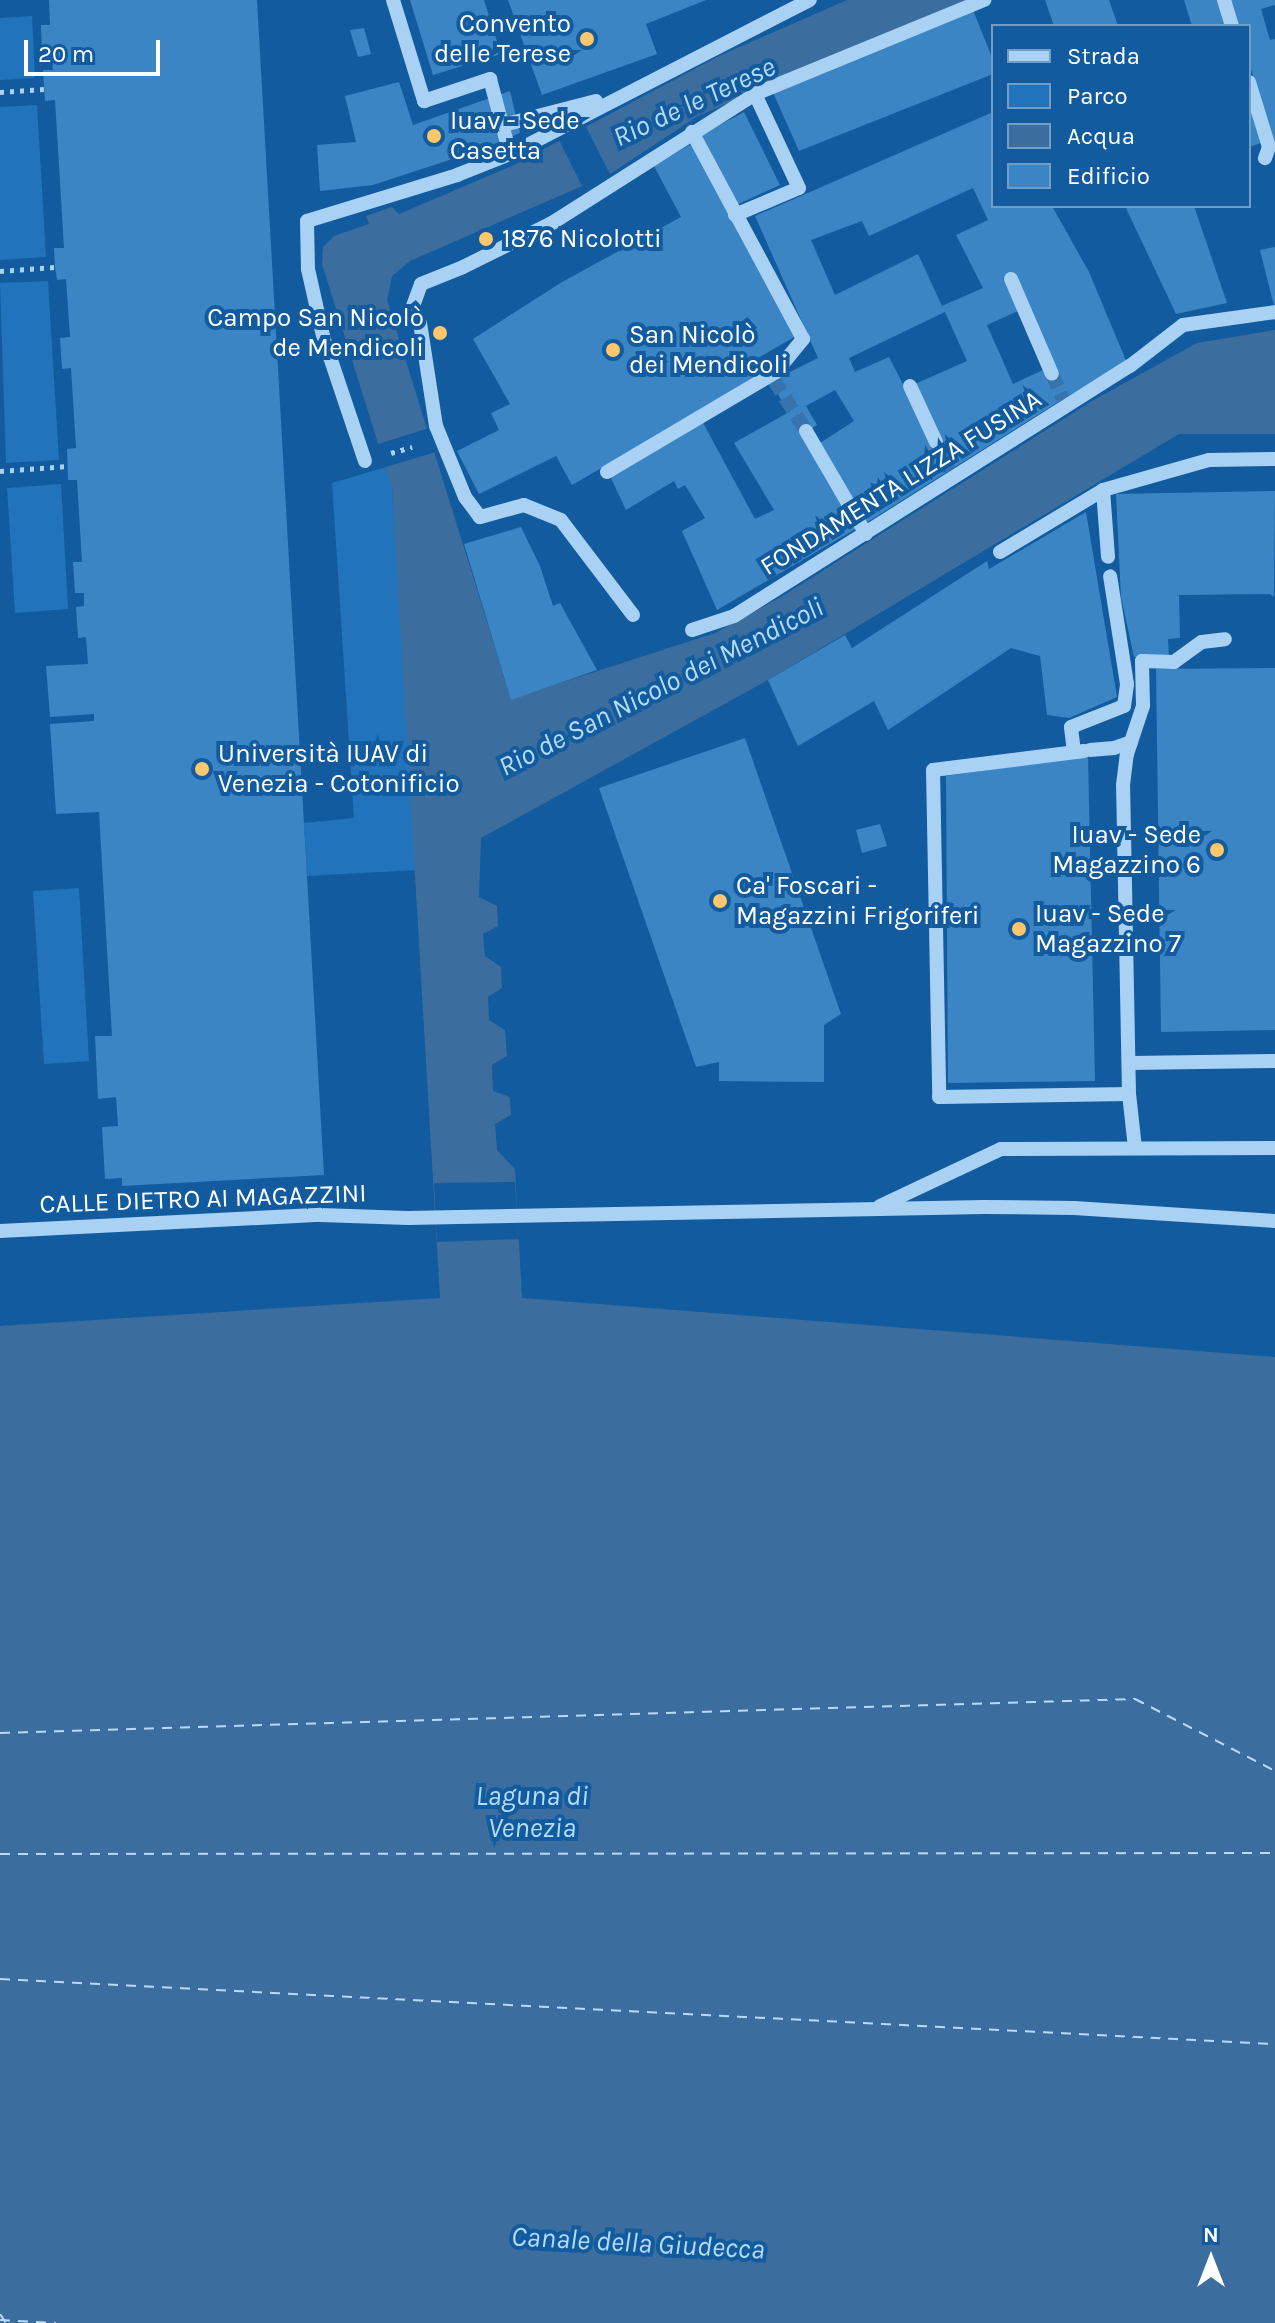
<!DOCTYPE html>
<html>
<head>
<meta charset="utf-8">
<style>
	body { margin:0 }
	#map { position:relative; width:1275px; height:2323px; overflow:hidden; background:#125b9e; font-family:Karla,sans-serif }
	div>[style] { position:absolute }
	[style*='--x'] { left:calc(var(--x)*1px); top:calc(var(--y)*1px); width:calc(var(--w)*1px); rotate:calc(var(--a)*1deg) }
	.green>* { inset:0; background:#2174bb }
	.water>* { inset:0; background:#3b6e9e }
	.pier>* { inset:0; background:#125b9e }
	.ferry>* { height:2px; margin-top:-1px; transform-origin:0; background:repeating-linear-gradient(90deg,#b5dbfb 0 10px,transparent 0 18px) }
	.building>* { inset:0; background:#3b85c5 }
	.minor-tunnel>* { height:14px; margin-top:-7px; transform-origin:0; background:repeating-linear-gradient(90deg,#3674ad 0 14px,transparent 0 21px) }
	.path>* { height:5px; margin-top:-2.5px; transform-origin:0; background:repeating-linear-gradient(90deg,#a8d1f4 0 4px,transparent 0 10px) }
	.minor>* { height:14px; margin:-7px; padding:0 7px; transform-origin:7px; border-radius:7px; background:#a8d1f4 }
	.dots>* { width:22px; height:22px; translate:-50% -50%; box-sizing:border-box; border:4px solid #125b9e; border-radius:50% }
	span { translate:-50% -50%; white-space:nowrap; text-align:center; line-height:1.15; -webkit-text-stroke:8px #125b9e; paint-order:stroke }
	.poi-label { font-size:26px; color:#fff }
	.right { translate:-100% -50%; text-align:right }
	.left { translate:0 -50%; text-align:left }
	.street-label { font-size:26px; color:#fff }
	.water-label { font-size:28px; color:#b5dbfb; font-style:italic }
	.legend { position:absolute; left:991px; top:24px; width:260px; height:184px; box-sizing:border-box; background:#125b9e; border:2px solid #719dc5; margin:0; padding:10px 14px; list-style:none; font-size:24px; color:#fff }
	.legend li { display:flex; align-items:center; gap:16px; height:40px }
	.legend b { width:40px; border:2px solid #719dc5 }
	.north { position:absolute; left:1171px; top:2219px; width:80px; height:80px; -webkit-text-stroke:6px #125b9e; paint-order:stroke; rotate:0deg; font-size:22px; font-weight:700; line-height:32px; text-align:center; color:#fff }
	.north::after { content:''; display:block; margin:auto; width:28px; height:36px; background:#fff; clip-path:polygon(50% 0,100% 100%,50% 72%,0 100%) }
	.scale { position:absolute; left:24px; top:40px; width:136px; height:36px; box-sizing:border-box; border:4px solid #fff; border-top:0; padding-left:10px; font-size:24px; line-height:28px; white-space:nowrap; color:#fff; -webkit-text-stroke:6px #125b9e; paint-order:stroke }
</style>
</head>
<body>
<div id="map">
	<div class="green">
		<div style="clip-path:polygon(32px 16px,35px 78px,0 80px,0 18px)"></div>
		<div style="clip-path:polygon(37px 105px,46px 257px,0 260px,0 107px)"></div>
		<div style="clip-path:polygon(48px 281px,59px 460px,6px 463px,0 283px)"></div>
		<div style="clip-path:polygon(386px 467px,392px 488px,417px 870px,307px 876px,304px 823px,354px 818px,332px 483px)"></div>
		<div style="clip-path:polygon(61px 484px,68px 609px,15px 613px,7px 488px)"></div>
		<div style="clip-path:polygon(79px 888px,89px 1061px,44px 1064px,33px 891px)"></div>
	</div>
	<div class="water">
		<div style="clip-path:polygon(847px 0,971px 0,698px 116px,610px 174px,410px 261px,392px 276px,387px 300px,511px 699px,715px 633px,781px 597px,1092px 401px,1197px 343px,1275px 330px,1275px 434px,1179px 434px,768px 680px,481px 838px,479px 897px,497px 906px,498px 926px,483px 934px,485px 956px,501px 967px,502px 988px,488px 997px,489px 1020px,505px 1030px,507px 1056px,492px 1065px,493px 1091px,510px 1097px,511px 1115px,495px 1124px,497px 1150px,515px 1169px,522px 1298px,1275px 1357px,1275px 2323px,0 2323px,0 1326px,440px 1298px,392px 488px,322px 264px,323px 247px,334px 236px,369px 224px,366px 216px,392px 207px,399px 214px,512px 166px,719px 56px)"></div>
	</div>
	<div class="pier">
		<div style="clip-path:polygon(584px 123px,610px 174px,583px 188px,558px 138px)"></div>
		<div style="clip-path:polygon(432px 427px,439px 451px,382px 468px,375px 445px)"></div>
		<div style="clip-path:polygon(515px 1182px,519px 1239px,437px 1242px,434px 1183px)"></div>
	</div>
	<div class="ferry">
		<div style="--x:0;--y:1733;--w:1136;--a:-1.72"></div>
		<div style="--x:1135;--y:1699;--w:157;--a:27.2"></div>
		<div style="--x:0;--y:1854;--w:1275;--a:-0.04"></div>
		<div style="--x:0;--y:1979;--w:1277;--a:2.92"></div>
		<div style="--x:0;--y:2314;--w:11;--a:56"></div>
		<div style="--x:0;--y:2320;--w:56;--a:3.1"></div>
	</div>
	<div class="building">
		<div style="clip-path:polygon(49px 0,257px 0,324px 1175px,122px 1186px,122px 1178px,105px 1179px,102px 1127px,118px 1126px,116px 1097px,98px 1099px,95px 1036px,112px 1036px,99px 812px,56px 814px,50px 724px,94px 721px,94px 714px,50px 717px,46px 666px,88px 664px,86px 637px,78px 638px,76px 607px,84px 606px,84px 593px,75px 593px,73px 562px,82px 562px,77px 480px,68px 480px,67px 449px,76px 448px,71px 368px,62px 369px,60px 338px,70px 337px,66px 279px,57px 280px,55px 267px,54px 248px,64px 248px,55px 100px,45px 101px,43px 70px,53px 70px,52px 55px,42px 56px,41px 25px,50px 25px)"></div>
		<div style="clip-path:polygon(410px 0,484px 0,501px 54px,433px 75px)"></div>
		<div style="clip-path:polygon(508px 0,706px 0,646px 24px,657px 54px,542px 95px)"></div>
		<div style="clip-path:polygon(1045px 0,1109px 0,1118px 26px,1054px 26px)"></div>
		<div style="clip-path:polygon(1184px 0,1220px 0,1228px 26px,1192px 26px)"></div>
		<div style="clip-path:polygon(1229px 0,1275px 0,1275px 5px,1261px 9px,1270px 40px,1275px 39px,1275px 145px,1249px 63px,1249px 26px,1237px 26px)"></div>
		<div style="clip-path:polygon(973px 10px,993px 60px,993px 74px,799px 151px,771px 88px)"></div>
		<div style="clip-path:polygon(364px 28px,371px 54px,358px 57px,350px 30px)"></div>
		<div style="clip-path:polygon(399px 82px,413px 125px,510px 91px,520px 133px,483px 149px,373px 185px,320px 191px,317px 145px,356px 142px,345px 96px)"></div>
		<div style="clip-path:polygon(1249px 95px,1264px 142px,1249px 147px)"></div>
		<div style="clip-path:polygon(744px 112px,780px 185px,734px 206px,699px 136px)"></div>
		<div style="clip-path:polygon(evenodd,993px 112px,993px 206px,1052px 206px,1089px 272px,1127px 363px,1063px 399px,863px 525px,817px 445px,854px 421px,835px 390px,806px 406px,817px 425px,809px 430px,859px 527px,717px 610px,682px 531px,705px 518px,685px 485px,678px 489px,674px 481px,626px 510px,610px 476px,701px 419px,755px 519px,774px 510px,734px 443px,789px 412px,770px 382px,818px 358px,755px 216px,993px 112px,973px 188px,988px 220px,956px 235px,983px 288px,942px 306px,918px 254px,835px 295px,811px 240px,862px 221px,869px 236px,973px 188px,993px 112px,1014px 273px,1043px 370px,1013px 384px,987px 325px,1018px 311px,1003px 278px,1014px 273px,993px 112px,945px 312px,967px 361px,915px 384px,933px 443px,889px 357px,855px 372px,849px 358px,945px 312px)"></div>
		<div style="clip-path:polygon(693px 143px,796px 336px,753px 361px,761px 376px,572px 485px,556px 456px,479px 494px,457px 451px,499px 430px,491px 413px,510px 404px,473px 339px,562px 282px,681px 217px,654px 166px)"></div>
		<div style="clip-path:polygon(1125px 206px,1194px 206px,1227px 303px,1176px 314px)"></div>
		<div style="clip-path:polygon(1275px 247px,1275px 306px,1274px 306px,1260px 250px)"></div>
		<div style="clip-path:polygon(1275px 491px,1274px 597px,1270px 594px,1179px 595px,1180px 638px,1168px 639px,1169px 657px,1134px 657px,1121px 597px,1116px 494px)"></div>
		<div style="clip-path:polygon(1086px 512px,1117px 697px,1069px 718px,1047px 715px,1040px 656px,1011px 648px,888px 730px,874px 701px,798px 746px,768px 680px,845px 635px,852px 648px,987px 561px,989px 569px)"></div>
		<div style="clip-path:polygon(521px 527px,540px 566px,553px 606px,560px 603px,597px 670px,511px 700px,464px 544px)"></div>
		<div style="clip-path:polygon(1275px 668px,1275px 1030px,1161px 1032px,1156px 669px)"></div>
		<div style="clip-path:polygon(745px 738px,841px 1014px,824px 1025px,824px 1082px,719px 1081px,719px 1062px,696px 1067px,599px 788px)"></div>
		<div style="clip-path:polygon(1088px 756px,1095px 1081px,948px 1083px,946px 776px)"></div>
		<div style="clip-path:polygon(880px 824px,887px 846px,862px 853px,856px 830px)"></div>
	</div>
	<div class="minor-tunnel">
		<div style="--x:1052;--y:374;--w:27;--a:66"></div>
		<div style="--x:774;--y:380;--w:60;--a:57.9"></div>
		<div style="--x:936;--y:442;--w:31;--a:65"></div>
	</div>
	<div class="path">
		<div style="--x:0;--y:92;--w:44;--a:-3.9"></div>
		<div style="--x:0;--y:271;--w:55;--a:-4.2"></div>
		<div style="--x:391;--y:453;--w:22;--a:-16"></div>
		<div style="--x:0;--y:471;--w:68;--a:-4.2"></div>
	</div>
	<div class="minor">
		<div style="--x:393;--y:0;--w:106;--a:72.9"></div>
		<div style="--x:424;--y:101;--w:70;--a:-18.4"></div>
		<div style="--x:490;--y:79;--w:78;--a:75.1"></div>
		<div style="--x:1224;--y:0;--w:27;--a:73"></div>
		<div style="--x:1249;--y:82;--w:68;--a:72.9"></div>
		<div style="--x:1269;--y:147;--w:12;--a:110"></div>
		<div style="--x:503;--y:125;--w:96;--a:-14.5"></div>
		<div style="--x:735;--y:215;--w:69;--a:-22.9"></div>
		<div style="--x:799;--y:188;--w:104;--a:-115.1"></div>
		<div style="--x:1011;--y:279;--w:103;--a:66.7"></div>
		<div style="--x:910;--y:386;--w:62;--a:65.1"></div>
		<div style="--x:806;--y:431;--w:119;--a:59.8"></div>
		<div style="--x:365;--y:461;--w:132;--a:-108.6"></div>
		<div style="--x:323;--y:336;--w:69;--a:-102.6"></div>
		<div style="--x:308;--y:269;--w:48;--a:-91.2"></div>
		<div style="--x:307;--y:221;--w:157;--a:-17"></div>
		<div style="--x:457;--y:175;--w:57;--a:-21.6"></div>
		<div style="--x:510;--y:154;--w:337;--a:-27.2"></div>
		<div style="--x:607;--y:472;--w:196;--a:-30.6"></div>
		<div style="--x:776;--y:372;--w:43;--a:-50.7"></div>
		<div style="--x:803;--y:339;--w:235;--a:-118.2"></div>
		<div style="--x:1103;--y:490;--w:67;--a:85.7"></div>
		<div style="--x:1000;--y:552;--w:120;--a:-31"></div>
		<div style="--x:1103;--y:490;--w:110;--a:-15.8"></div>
		<div style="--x:1209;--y:460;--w:66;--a:-0.9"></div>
		<div style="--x:633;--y:615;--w:119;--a:-127.2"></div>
		<div style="--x:561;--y:520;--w:40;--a:-158"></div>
		<div style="--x:524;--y:505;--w:46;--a:164.7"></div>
		<div style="--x:480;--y:517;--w:25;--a:-127"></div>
		<div style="--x:465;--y:497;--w:77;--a:-112.2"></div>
		<div style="--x:436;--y:426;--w:104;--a:-98.8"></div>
		<div style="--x:420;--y:323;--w:18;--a:-112"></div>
		<div style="--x:413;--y:306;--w:23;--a:-70"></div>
		<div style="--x:421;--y:284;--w:45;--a:-22"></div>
		<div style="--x:463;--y:267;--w:99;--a:-26.3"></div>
		<div style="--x:552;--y:223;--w:241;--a:-32.4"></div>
		<div style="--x:755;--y:94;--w:248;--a:-22.3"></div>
		<div style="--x:692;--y:630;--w:44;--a:-18.4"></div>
		<div style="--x:734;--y:616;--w:468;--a:-32.3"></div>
		<div style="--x:1130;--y:366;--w:67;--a:-37.7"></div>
		<div style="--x:1183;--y:325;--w:93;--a:-8"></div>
		<div style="--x:1090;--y:750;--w:24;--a:-5"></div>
		<div style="--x:1114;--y:748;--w:18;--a:-19"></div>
		<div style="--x:1084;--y:751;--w:152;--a:172.8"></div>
		<div style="--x:933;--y:770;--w:327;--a:88.9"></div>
		<div style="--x:939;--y:1097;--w:190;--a:-0.9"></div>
		<div style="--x:1074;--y:752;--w:25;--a:-97"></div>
		<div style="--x:1071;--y:727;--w:57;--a:-21.6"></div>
		<div style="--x:1124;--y:706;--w:22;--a:-82"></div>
		<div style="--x:1127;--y:684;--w:109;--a:-98.9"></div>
		<div style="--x:1129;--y:1063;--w:146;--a:-0.8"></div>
		<div style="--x:1135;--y:1148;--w:54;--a:-96.3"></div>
		<div style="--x:1129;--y:1094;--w:309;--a:-91.1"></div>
		<div style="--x:1123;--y:785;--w:31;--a:-83"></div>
		<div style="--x:1127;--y:754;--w:51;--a:-71.6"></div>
		<div style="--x:1143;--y:706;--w:45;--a:-91.3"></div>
		<div style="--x:1142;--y:661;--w:32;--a:2"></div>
		<div style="--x:1174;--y:662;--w:34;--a:-36"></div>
		<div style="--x:1202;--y:642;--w:23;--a:-7"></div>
		<div style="--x:880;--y:1206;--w:134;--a:-25.2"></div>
		<div style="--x:1001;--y:1149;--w:274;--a:-0.2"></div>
		<div style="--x:0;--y:1231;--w:321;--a:-2.9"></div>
		<div style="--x:321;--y:1215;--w:87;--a:2"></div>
		<div style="--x:408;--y:1218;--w:576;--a:-1.09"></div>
		<div style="--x:984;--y:1207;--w:90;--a:0.6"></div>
		<div style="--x:1074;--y:1208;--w:201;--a:3.7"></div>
	</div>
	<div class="dots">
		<div style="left:587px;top:39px;background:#ffc76c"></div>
		<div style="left:434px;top:136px;background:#ffc76c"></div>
		<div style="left:486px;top:239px;background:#ffc76c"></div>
		<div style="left:440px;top:333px;background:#ffc76c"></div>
		<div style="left:613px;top:350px;background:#ffc76c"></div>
		<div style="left:202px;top:769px;background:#ffc76c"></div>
		<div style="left:1217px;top:850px;background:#ffc76c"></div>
		<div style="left:720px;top:901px;background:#ffc76c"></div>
		<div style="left:1019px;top:929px;background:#ffc76c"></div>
	</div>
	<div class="poi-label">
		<span class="right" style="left:571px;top:39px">Convento<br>delle Terese</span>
		<span class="left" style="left:450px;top:136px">Iuav - Sede<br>Casetta</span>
		<span class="left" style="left:502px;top:239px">1876 Nicolotti</span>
		<span class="right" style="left:424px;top:333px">Campo San Nicolò<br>de Mendicoli</span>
		<span class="left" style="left:629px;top:350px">San Nicolò<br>dei Mendicoli</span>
		<span class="left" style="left:218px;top:769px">Università IUAV di<br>Venezia - Cotonificio</span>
		<span class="right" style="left:1201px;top:850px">Iuav - Sede<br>Magazzino 6</span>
		<span class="left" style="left:736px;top:901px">Ca' Foscari -<br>Magazzini Frigoriferi</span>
		<span class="left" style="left:1035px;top:929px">Iuav - Sede<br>Magazzino 7</span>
	</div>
	<div class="street-label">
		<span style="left:901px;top:483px;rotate:-32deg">FONDAMENTA LIZZA FUSINA</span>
		<span style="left:203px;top:1199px;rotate:-2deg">CALLE DIETRO AI MAGAZZINI</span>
	</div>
	<div class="water-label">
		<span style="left:694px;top:102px;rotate:-25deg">Rio de le Terese</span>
		<span style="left:661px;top:687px;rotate:-27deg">Rio de San Nicolo dei Mendicoli</span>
		<span style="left:532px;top:1812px">Laguna di<br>Venezia</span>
		<span style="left:638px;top:2243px;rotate:3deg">Canale della Giudecca</span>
	</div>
	<ul class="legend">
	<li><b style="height:10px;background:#a8d1f4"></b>Strada</li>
	<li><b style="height:22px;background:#2174bb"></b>Parco</li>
	<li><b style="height:22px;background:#3b6e9e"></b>Acqua</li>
	<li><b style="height:22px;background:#3b85c5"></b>Edificio</li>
	</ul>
	<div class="north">N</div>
	<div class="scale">20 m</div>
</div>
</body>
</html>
